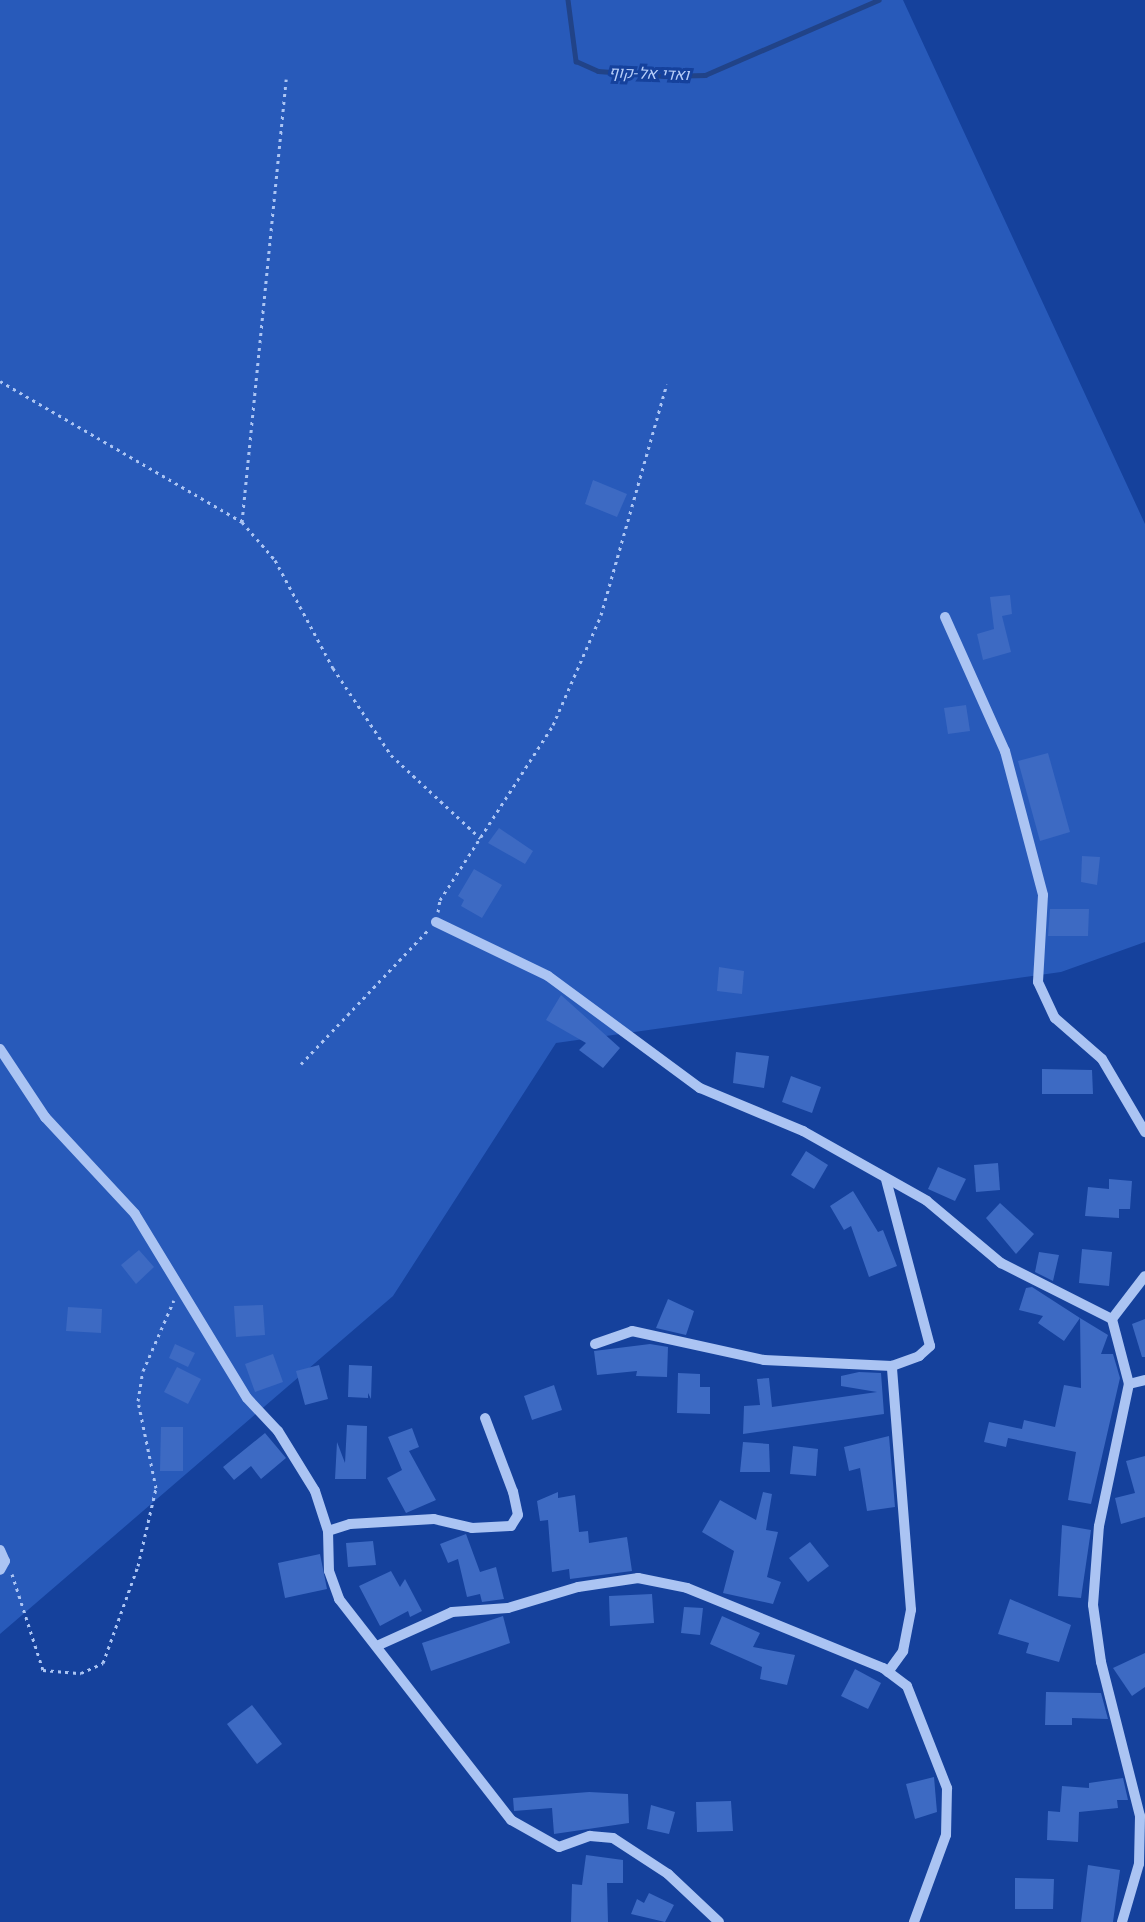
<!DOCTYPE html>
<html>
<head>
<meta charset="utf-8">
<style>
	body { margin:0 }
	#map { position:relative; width:1145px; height:1922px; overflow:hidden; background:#15419c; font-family:"PT Sans",Heebo,sans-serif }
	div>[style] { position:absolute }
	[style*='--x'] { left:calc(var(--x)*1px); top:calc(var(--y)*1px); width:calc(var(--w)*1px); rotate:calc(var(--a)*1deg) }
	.green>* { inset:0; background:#285aba }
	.stream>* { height:4.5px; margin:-2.25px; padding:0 2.25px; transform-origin:2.25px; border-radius:2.25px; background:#214388 }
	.building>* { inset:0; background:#3d6ac3 }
	.path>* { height:3px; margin-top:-1.5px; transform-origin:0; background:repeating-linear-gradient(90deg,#abc4f3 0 3px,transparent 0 7.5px) }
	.minor>* { height:10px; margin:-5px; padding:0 5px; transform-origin:5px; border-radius:5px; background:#abc4f3 }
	span { translate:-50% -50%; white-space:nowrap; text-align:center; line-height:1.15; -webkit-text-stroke:6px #15419c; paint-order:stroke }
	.water-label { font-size:16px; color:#b7cef9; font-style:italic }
</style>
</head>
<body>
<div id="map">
	<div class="green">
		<div style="clip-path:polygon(0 0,903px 0,1145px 524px,1145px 942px,1061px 972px,556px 1043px,393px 1296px,0 1634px)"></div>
	</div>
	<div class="stream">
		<div style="--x:568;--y:0;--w:62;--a:82.5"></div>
		<div style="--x:576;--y:61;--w:24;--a:24"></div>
		<div style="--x:598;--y:71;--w:67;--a:4.3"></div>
		<div style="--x:665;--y:76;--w:40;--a:-1.4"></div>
		<div style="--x:705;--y:75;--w:189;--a:-23.4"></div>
	</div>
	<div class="building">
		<div style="clip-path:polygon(593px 480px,627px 494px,617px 517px,585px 504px)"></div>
		<div style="clip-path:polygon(1010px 595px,1012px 614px,1002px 616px,1011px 652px,983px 660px,977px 634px,994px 629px,990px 597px)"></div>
		<div style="clip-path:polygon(966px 705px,970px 731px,948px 734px,944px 708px)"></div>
		<div style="clip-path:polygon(1048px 753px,1070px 832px,1040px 841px,1018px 761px)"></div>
		<div style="clip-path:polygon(499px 828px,533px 851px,525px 864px,488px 843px)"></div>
		<div style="clip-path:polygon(1082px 856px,1100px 857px,1097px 885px,1081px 882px)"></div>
		<div style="clip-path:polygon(474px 869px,502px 885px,482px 918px,461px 906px,464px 900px,458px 896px)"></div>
		<div style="clip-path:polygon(1050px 909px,1089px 909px,1088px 936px,1048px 936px)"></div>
		<div style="clip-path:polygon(719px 967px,744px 971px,742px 994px,717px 991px)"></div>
		<div style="clip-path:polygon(561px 995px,620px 1048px,603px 1068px,579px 1050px,586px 1043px,546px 1020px)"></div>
		<div style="clip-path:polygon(736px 1052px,769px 1056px,764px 1088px,733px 1083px)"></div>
		<div style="clip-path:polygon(1042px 1069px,1092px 1070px,1093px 1094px,1042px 1094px)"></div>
		<div style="clip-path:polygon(791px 1076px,821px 1087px,812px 1113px,782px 1102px)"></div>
		<div style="clip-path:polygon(806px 1151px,828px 1165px,814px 1189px,791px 1175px)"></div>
		<div style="clip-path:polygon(998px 1163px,1000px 1190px,976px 1192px,974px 1165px)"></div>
		<div style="clip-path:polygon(938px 1167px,966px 1179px,955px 1201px,928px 1189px)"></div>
		<div style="clip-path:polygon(1109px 1179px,1132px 1181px,1130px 1209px,1119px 1209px,1119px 1218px,1085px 1216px,1088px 1187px,1109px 1189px)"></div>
		<div style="clip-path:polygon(853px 1191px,878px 1232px,883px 1230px,897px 1266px,869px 1277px,851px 1226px,844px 1230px,830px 1206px)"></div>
		<div style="clip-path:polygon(1000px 1203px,1034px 1234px,1016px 1254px,986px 1218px)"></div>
		<div style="clip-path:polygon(1082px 1249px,1112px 1252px,1109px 1286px,1079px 1283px)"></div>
		<div style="clip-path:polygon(139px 1250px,154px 1267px,136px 1284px,121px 1265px)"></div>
		<div style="clip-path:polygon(1039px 1252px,1059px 1255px,1053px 1281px,1035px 1272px)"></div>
		<div style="clip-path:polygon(1032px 1287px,1080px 1318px,1064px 1341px,1038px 1323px,1043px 1316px,1019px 1310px,1026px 1288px)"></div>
		<div style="clip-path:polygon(668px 1299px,694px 1311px,686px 1335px,656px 1328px)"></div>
		<div style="clip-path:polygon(263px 1305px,265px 1335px,236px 1337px,234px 1306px)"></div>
		<div style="clip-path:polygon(68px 1307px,102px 1309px,101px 1333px,66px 1331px)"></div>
		<div style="clip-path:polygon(1080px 1318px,1108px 1335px,1101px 1354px,1113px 1354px,1120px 1378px,1091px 1504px,1068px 1500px,1076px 1452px,1008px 1438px,1006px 1447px,984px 1442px,989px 1422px,1022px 1429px,1024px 1420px,1055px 1427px,1064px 1385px,1081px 1388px)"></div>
		<div style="clip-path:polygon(1145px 1319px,1145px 1357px,1142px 1357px,1132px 1324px)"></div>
		<div style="clip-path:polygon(175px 1344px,195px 1353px,188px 1367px,169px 1358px)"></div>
		<div style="clip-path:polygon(650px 1344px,668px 1347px,667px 1377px,636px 1376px,637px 1371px,597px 1375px,594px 1351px)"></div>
		<div style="clip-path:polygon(273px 1354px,283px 1382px,255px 1392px,245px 1364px)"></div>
		<div style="clip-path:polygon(319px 1365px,328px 1399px,305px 1405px,296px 1371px)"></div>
		<div style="clip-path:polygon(349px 1365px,372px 1366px,371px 1399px,368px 1393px,368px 1398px,348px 1397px)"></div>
		<div style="clip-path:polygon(177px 1367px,201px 1379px,188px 1404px,164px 1392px)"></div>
		<div style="clip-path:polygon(859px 1372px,881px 1373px,884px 1414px,743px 1434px,744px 1406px,760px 1405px,757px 1379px,769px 1378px,772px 1407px,877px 1392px,841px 1386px,841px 1376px)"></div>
		<div style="clip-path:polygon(678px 1373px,700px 1374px,700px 1387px,710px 1387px,710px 1414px,677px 1413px)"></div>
		<div style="clip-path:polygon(554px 1385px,562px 1410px,532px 1420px,524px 1396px)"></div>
		<div style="clip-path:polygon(347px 1425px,367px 1426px,366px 1479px,335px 1479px,337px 1442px,345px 1463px)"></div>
		<div style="clip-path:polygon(161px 1427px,183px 1427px,183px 1471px,160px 1471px)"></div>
		<div style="clip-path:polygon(412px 1428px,419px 1447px,409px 1451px,436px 1500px,406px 1513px,387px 1478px,402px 1470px,388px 1437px)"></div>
		<div style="clip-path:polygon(265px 1433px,286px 1458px,261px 1479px,251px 1466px,234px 1480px,223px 1467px)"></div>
		<div style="clip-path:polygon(889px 1436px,895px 1507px,867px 1511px,860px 1468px,849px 1471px,844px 1447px)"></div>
		<div style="clip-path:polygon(743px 1442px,769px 1444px,770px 1472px,740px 1472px)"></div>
		<div style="clip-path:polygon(793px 1446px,818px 1449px,816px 1476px,790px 1474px)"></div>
		<div style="clip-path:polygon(1145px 1456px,1145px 1517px,1121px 1524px,1115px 1498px,1135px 1493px,1126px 1461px)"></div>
		<div style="clip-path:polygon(558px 1492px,558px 1498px,575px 1495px,579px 1532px,588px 1531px,589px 1543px,627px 1537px,632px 1571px,570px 1579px,569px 1569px,552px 1572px,548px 1520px,540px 1521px,537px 1501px)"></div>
		<div style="clip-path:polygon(763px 1492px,772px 1494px,766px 1530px,778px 1532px,767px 1577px,781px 1582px,773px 1604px,723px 1593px,734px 1551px,702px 1532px,720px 1500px,756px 1520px)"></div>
		<div style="clip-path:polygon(1062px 1525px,1091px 1530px,1081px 1598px,1058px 1596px)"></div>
		<div style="clip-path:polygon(466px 1534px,480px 1572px,496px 1567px,504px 1599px,482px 1602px,480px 1594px,467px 1597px,458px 1559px,448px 1563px,440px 1544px)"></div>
		<div style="clip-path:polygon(373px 1541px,376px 1565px,348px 1567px,346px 1543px)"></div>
		<div style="clip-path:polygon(810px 1542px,829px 1566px,808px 1582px,789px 1558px)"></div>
		<div style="clip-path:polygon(320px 1554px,327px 1589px,285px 1598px,278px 1563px)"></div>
		<div style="clip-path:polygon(391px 1571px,400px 1587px,405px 1579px,422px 1611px,410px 1617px,408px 1611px,380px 1626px,359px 1586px)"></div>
		<div style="clip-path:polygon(652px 1594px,654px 1623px,610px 1626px,609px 1596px)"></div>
		<div style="clip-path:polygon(1010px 1599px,1071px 1625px,1059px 1662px,1026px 1653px,1029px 1643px,998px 1634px)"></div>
		<div style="clip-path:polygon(684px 1607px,703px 1608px,700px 1635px,681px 1633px)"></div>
		<div style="clip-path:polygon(503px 1616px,510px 1643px,431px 1671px,422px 1643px)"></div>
		<div style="clip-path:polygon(722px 1616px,760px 1633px,753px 1647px,795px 1655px,787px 1685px,760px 1679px,762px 1667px,710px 1644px)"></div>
		<div style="clip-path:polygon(1145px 1653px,1145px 1687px,1132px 1696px,1113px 1668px)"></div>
		<div style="clip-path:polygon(855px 1669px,881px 1683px,868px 1709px,841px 1696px)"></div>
		<div style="clip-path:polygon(1046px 1692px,1101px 1693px,1108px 1719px,1072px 1718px,1072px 1725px,1045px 1725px)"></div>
		<div style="clip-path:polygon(252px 1705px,282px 1744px,257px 1764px,227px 1724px)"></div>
		<div style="clip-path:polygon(934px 1777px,937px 1812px,915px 1819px,906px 1784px)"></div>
		<div style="clip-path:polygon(1123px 1778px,1128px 1800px,1117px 1800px,1118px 1808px,1079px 1812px,1078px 1842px,1047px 1840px,1048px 1811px,1060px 1812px,1062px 1786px,1089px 1788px,1089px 1783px)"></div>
		<div style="clip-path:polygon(589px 1792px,628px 1794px,629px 1823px,554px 1834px,552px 1808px,514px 1811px,513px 1798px)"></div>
		<div style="clip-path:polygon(731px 1801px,733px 1831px,697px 1832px,696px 1802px)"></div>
		<div style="clip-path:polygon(651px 1805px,675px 1812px,669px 1834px,647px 1829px)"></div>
		<div style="clip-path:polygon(586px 1855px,623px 1860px,623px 1883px,607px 1883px,608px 1922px,571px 1922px,572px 1884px,582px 1885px)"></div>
		<div style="clip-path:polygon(1088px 1865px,1120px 1870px,1113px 1922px,1081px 1922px)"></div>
		<div style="clip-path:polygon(1015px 1878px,1054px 1879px,1053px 1909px,1015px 1909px)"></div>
		<div style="clip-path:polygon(649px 1893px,674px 1905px,665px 1922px,631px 1914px,637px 1899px,644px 1903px)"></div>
	</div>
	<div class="path">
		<div style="--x:0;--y:381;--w:280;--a:30.2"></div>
		<div style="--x:242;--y:522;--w:50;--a:49"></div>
		<div style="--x:275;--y:560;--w:123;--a:61.8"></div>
		<div style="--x:333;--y:668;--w:105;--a:56.3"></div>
		<div style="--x:391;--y:755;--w:122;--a:43"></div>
		<div style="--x:242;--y:522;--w:445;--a:-84.3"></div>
		<div style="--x:438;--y:912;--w:12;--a:-81"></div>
		<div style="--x:440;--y:900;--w:208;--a:-57.1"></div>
		<div style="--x:553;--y:725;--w:120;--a:-66.4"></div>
		<div style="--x:601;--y:615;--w:240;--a:-74.1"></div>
		<div style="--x:301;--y:1064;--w:185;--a:-46.5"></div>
		<div style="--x:12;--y:1574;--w:101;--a:72.1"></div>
		<div style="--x:43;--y:1670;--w:38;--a:5"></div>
		<div style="--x:81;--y:1673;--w:24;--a:-24"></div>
		<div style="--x:103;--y:1663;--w:103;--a:-70.2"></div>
		<div style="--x:138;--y:1566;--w:80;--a:-77"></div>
		<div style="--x:156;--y:1488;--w:89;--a:-101.7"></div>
		<div style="--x:138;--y:1401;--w:30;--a:-81"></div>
		<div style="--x:143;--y:1371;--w:77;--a:-66.4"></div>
	</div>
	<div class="minor">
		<div style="--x:945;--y:617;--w:147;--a:65.9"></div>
		<div style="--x:1005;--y:751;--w:149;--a:75.2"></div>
		<div style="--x:1043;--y:895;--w:87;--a:93.3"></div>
		<div style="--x:1038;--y:982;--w:40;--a:65"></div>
		<div style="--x:1055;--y:1018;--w:62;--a:41.1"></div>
		<div style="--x:1102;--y:1059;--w:85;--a:59.5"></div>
		<div style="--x:436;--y:922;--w:124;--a:25.7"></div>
		<div style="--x:548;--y:976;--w:189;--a:36.4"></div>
		<div style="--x:700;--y:1088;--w:112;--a:22.7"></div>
		<div style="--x:803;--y:1131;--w:142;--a:29.4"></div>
		<div style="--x:927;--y:1201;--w:97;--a:40"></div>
		<div style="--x:1001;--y:1263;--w:124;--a:26.8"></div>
		<div style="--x:0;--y:1049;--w:82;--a:56.5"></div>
		<div style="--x:45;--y:1117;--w:132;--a:47.1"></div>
		<div style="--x:135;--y:1214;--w:215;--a:58.7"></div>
		<div style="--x:247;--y:1398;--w:45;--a:46.8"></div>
		<div style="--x:278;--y:1431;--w:70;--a:58.3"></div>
		<div style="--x:315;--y:1491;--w:42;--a:72"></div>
		<div style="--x:328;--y:1531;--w:23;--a:-18"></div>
		<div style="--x:350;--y:1524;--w:84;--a:-3.4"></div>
		<div style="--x:434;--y:1519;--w:39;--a:13"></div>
		<div style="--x:472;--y:1528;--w:39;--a:-3"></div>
		<div style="--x:511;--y:1526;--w:13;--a:-58"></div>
		<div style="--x:518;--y:1515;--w:24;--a:-102"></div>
		<div style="--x:513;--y:1492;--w:79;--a:-110.7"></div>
		<div style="--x:595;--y:1344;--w:39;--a:-19"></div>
		<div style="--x:632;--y:1331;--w:135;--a:12.4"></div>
		<div style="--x:764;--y:1360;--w:128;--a:2.7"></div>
		<div style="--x:892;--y:1366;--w:29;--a:-20"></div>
		<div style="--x:919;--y:1356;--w:15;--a:-42"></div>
		<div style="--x:930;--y:1346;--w:172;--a:-104.8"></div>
		<div style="--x:1129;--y:1384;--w:16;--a:-14"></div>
		<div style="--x:328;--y:1531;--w:40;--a:88.6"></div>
		<div style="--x:329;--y:1571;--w:30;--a:70"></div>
		<div style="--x:339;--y:1599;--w:280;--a:52.1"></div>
		<div style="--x:511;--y:1820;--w:55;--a:29.4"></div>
		<div style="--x:559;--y:1847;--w:33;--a:-20"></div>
		<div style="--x:590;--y:1836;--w:23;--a:5"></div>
		<div style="--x:613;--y:1838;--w:66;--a:33.2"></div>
		<div style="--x:668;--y:1874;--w:70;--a:43.3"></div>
		<div style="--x:0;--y:1550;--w:12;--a:66"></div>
		<div style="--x:5;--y:1561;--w:10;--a:119"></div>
		<div style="--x:379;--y:1645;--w:80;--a:-24.3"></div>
		<div style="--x:452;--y:1612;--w:56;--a:-4.1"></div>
		<div style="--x:508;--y:1608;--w:73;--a:-16.7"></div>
		<div style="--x:578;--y:1587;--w:61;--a:-8.5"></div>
		<div style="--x:638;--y:1578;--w:50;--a:11.5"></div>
		<div style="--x:687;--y:1588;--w:212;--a:22.2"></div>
		<div style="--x:883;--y:1668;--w:30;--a:37"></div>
		<div style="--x:907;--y:1686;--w:110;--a:68.6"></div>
		<div style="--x:947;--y:1788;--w:47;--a:91.2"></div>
		<div style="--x:946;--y:1835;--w:93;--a:110.2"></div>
		<div style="--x:888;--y:1672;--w:26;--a:-54"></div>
		<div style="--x:903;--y:1651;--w:42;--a:-79"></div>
		<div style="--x:911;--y:1610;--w:245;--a:-94.5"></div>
		<div style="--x:1122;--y:1922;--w:60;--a:-73.7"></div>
		<div style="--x:1139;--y:1864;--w:48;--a:-88.8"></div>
		<div style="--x:1140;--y:1816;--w:159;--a:-104.2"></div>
		<div style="--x:1101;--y:1662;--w:58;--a:-98"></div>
		<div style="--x:1093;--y:1605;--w:79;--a:-85.7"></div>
		<div style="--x:1099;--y:1526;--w:145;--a:-78.1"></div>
		<div style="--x:1129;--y:1384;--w:67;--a:-104.7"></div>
		<div style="--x:1112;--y:1319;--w:54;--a:-52.5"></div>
	</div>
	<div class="water-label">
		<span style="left:649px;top:73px;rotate:2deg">ואדי אל-קוף</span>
	</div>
</div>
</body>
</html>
